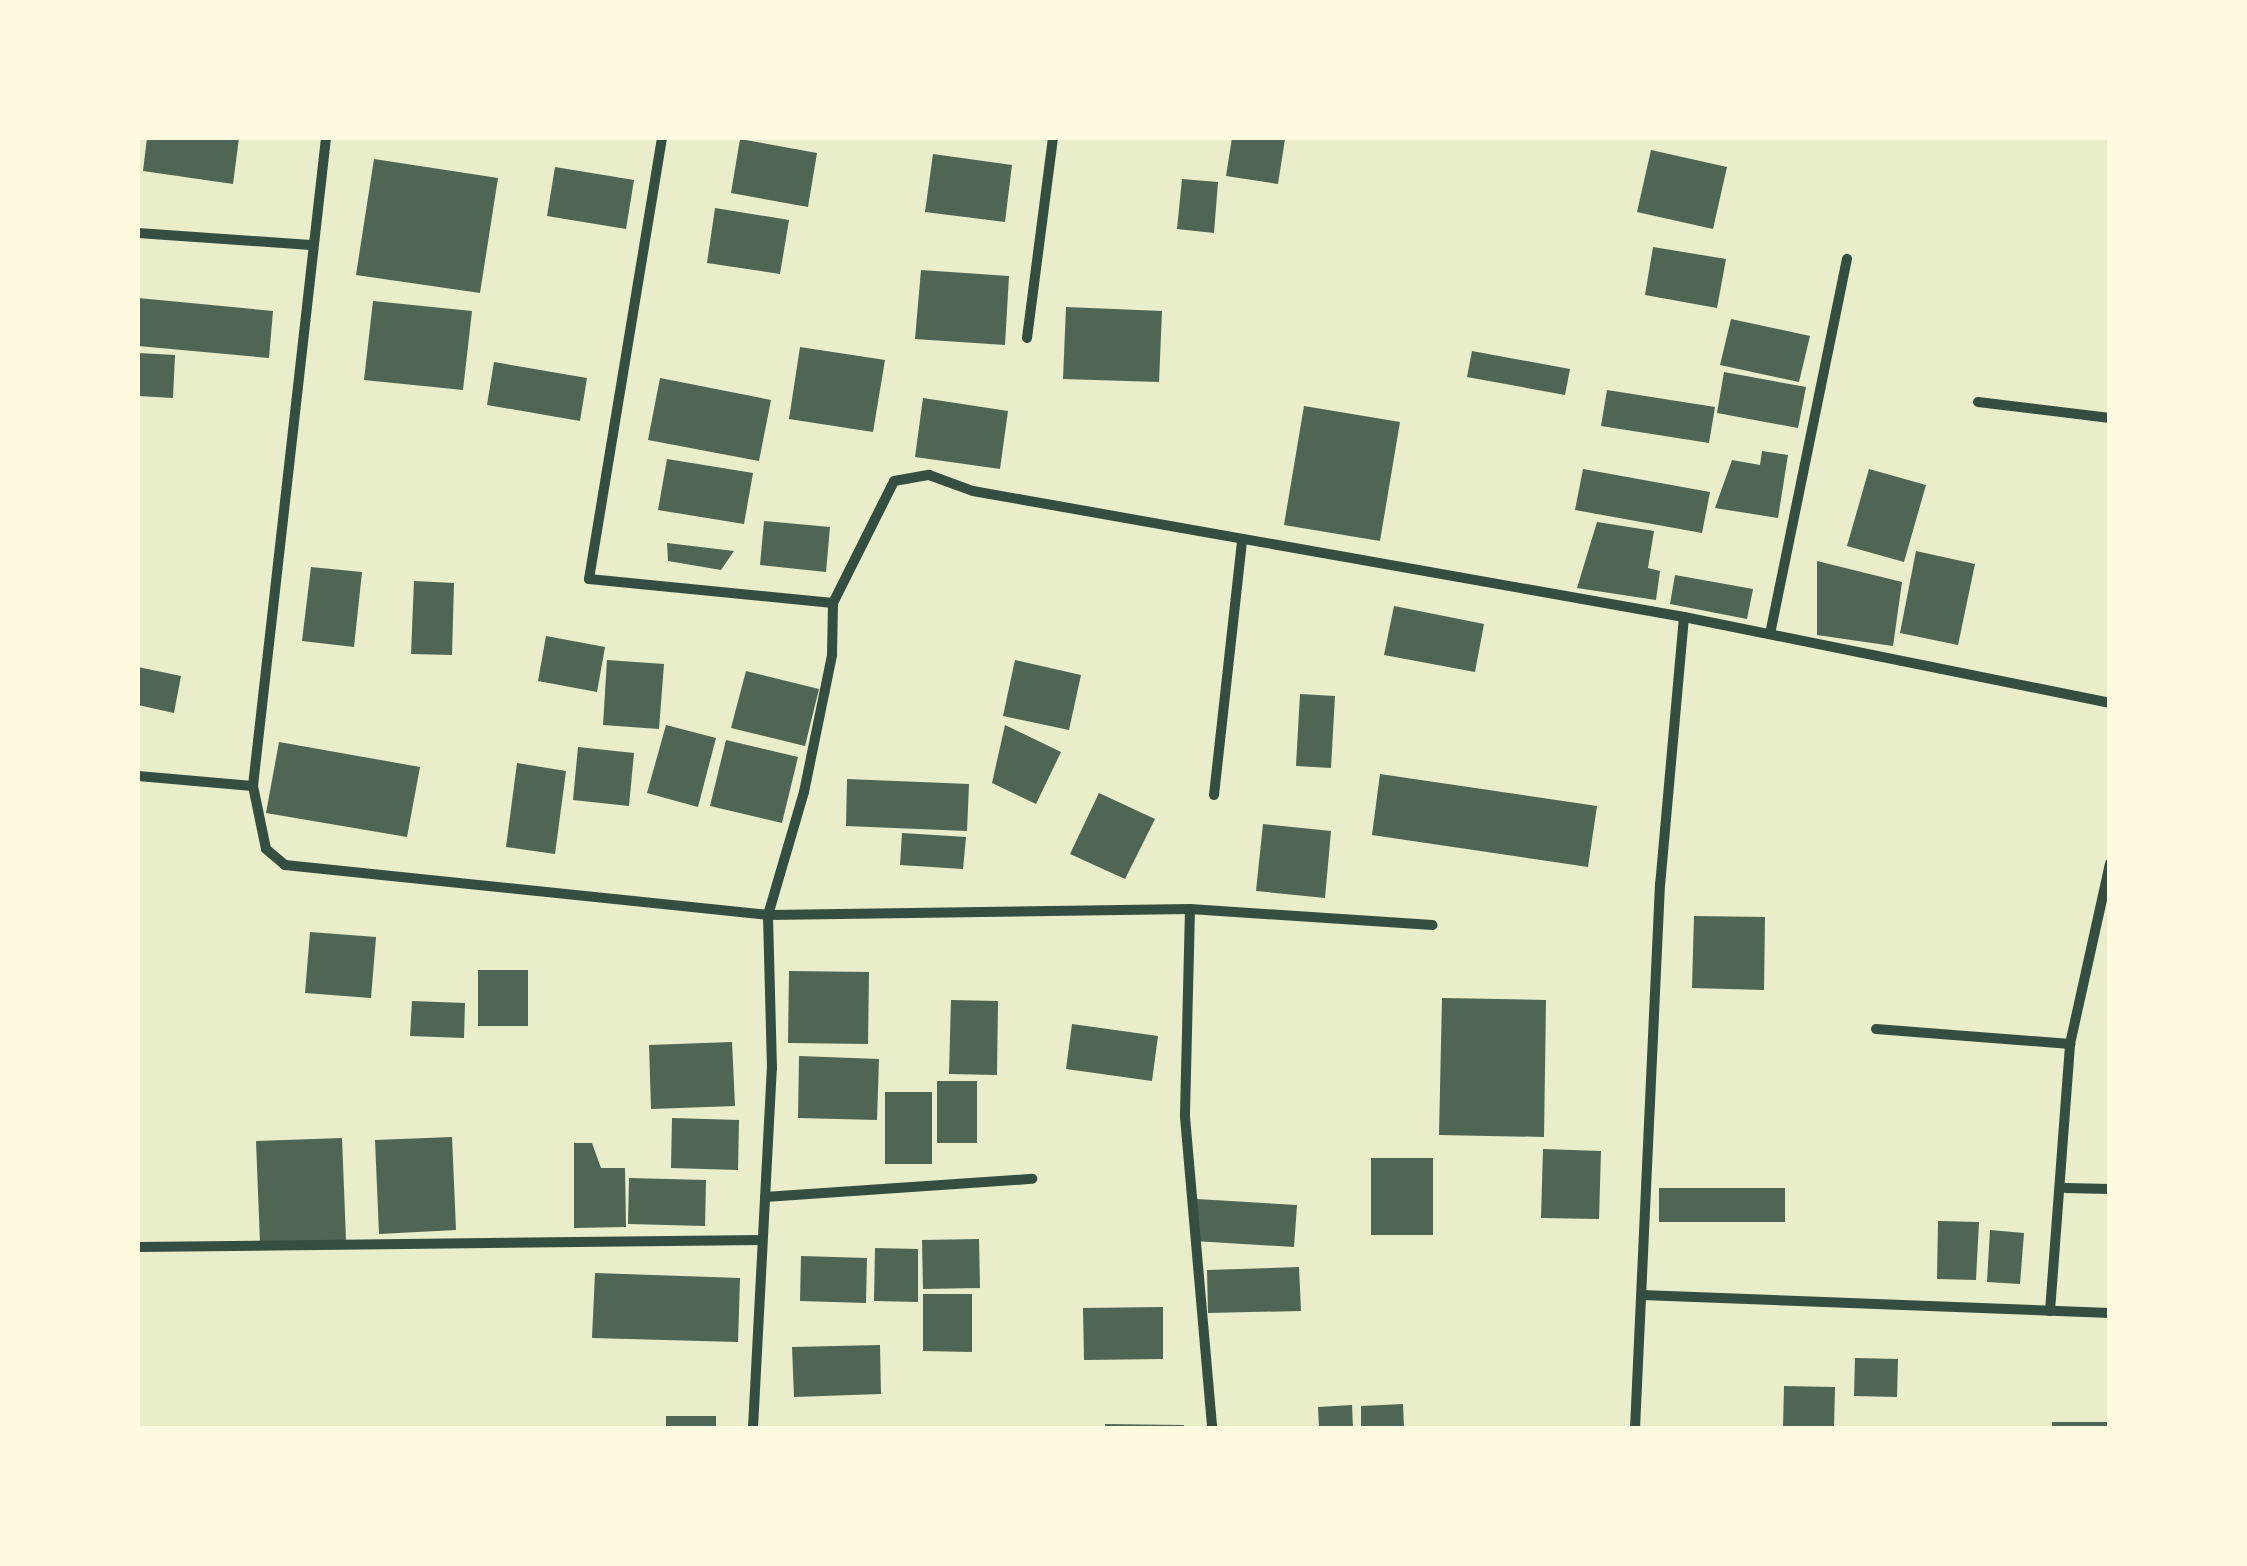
<!DOCTYPE html>
<html>
<head>
<meta charset="utf-8">
<style>
	body { margin:0 }
	#map { position:relative; width:2247px; height:1566px; overflow:hidden; background:#e9edc9; font-family:"Noto Serif",serif }
	div>[style] { position:absolute }
	[style*='--x'] { left:calc(var(--x)*1px); top:calc(var(--y)*1px); width:calc(var(--w)*1px); rotate:calc(var(--a)*1deg) }
	.building>* { inset:0; background:#4f6655 }
	.minor>* { height:10px; margin:-5px; padding:0 5px; transform-origin:5px; border-radius:5px; background:#344e41 }
	span { translate:-50% -50%; white-space:nowrap; text-align:center; line-height:1.15; -webkit-text-stroke:10px #fefae0; paint-order:stroke }
	.frame { position:absolute; inset:0; border:140px solid #fefae0; pointer-events:none }
</style>
</head>
<body>
<div id="map">
	<div class="building">
		<div style="clip-path:polygon(147px 138px,239px 138px,233px 184px,143px 171px)"></div>
		<div style="clip-path:polygon(1232px 138px,1285px 139px,1278px 184px,1226px 176px)"></div>
		<div style="clip-path:polygon(740px 139px,817px 153px,808px 207px,731px 193px)"></div>
		<div style="clip-path:polygon(1651px 150px,1727px 167px,1713px 229px,1637px 212px)"></div>
		<div style="clip-path:polygon(933px 154px,1012px 165px,1005px 222px,925px 212px)"></div>
		<div style="clip-path:polygon(374px 159px,498px 178px,480px 293px,356px 275px)"></div>
		<div style="clip-path:polygon(555px 167px,634px 180px,626px 229px,547px 216px)"></div>
		<div style="clip-path:polygon(1182px 179px,1218px 182px,1214px 233px,1177px 229px)"></div>
		<div style="clip-path:polygon(715px 208px,789px 220px,780px 274px,707px 263px)"></div>
		<div style="clip-path:polygon(1653px 247px,1726px 259px,1717px 308px,1645px 295px)"></div>
		<div style="clip-path:polygon(921px 270px,1009px 276px,1005px 345px,915px 339px)"></div>
		<div style="clip-path:polygon(138px 298px,273px 311px,269px 358px,138px 346px)"></div>
		<div style="clip-path:polygon(373px 301px,472px 311px,463px 390px,364px 380px)"></div>
		<div style="clip-path:polygon(1066px 307px,1162px 311px,1159px 382px,1063px 379px)"></div>
		<div style="clip-path:polygon(1731px 319px,1810px 336px,1799px 382px,1720px 365px)"></div>
		<div style="clip-path:polygon(800px 347px,885px 360px,873px 432px,789px 419px)"></div>
		<div style="clip-path:polygon(1472px 351px,1570px 369px,1565px 395px,1467px 377px)"></div>
		<div style="clip-path:polygon(138px 353px,175px 355px,173px 398px,138px 396px)"></div>
		<div style="clip-path:polygon(494px 362px,587px 378px,580px 421px,487px 405px)"></div>
		<div style="clip-path:polygon(1724px 372px,1806px 387px,1798px 428px,1717px 413px)"></div>
		<div style="clip-path:polygon(660px 378px,771px 400px,759px 461px,648px 440px)"></div>
		<div style="clip-path:polygon(1607px 390px,1715px 407px,1709px 443px,1601px 426px)"></div>
		<div style="clip-path:polygon(923px 398px,1008px 411px,1000px 469px,915px 457px)"></div>
		<div style="clip-path:polygon(1304px 406px,1400px 422px,1380px 541px,1284px 525px)"></div>
		<div style="clip-path:polygon(1762px 451px,1788px 455px,1778px 518px,1715px 508px,1732px 460px,1760px 465px)"></div>
		<div style="clip-path:polygon(667px 459px,753px 473px,744px 524px,658px 510px)"></div>
		<div style="clip-path:polygon(1583px 469px,1710px 492px,1702px 533px,1575px 510px)"></div>
		<div style="clip-path:polygon(1869px 469px,1926px 485px,1904px 562px,1847px 546px)"></div>
		<div style="clip-path:polygon(764px 521px,830px 527px,826px 572px,760px 565px)"></div>
		<div style="clip-path:polygon(1597px 522px,1654px 531px,1648px 568px,1660px 571px,1656px 600px,1577px 588px)"></div>
		<div style="clip-path:polygon(667px 543px,734px 551px,721px 570px,668px 561px)"></div>
		<div style="clip-path:polygon(1916px 551px,1975px 564px,1958px 645px,1900px 633px)"></div>
		<div style="clip-path:polygon(1817px 561px,1902px 582px,1893px 646px,1817px 635px)"></div>
		<div style="clip-path:polygon(311px 567px,362px 572px,354px 647px,302px 641px)"></div>
		<div style="clip-path:polygon(1675px 575px,1753px 589px,1747px 619px,1670px 604px)"></div>
		<div style="clip-path:polygon(414px 581px,454px 583px,452px 655px,411px 654px)"></div>
		<div style="clip-path:polygon(1394px 606px,1484px 624px,1475px 672px,1384px 655px)"></div>
		<div style="clip-path:polygon(546px 636px,605px 647px,597px 692px,538px 681px)"></div>
		<div style="clip-path:polygon(607px 660px,664px 664px,659px 729px,603px 725px)"></div>
		<div style="clip-path:polygon(1015px 660px,1081px 675px,1069px 730px,1003px 716px)"></div>
		<div style="clip-path:polygon(138px 667px,181px 676px,174px 713px,138px 705px)"></div>
		<div style="clip-path:polygon(746px 671px,819px 689px,805px 746px,731px 728px)"></div>
		<div style="clip-path:polygon(1300px 694px,1335px 696px,1331px 768px,1296px 766px)"></div>
		<div style="clip-path:polygon(666px 725px,716px 738px,698px 807px,647px 793px)"></div>
		<div style="clip-path:polygon(1005px 725px,1061px 752px,1036px 804px,992px 783px)"></div>
		<div style="clip-path:polygon(726px 740px,798px 757px,782px 823px,710px 806px)"></div>
		<div style="clip-path:polygon(279px 742px,420px 767px,407px 837px,266px 813px)"></div>
		<div style="clip-path:polygon(578px 747px,634px 753px,629px 806px,573px 800px)"></div>
		<div style="clip-path:polygon(517px 763px,566px 771px,555px 854px,506px 847px)"></div>
		<div style="clip-path:polygon(1380px 774px,1597px 806px,1588px 867px,1372px 835px)"></div>
		<div style="clip-path:polygon(847px 779px,969px 784px,967px 831px,846px 826px)"></div>
		<div style="clip-path:polygon(1099px 793px,1155px 819px,1125px 879px,1070px 854px)"></div>
		<div style="clip-path:polygon(1263px 824px,1331px 831px,1325px 898px,1256px 891px)"></div>
		<div style="clip-path:polygon(902px 833px,966px 837px,963px 869px,900px 865px)"></div>
		<div style="clip-path:polygon(1694px 916px,1765px 917px,1764px 990px,1692px 988px)"></div>
		<div style="clip-path:polygon(310px 932px,376px 937px,371px 998px,305px 993px)"></div>
		<div style="clip-path:polygon(478px 970px,528px 970px,528px 1026px,478px 1026px)"></div>
		<div style="clip-path:polygon(789px 971px,869px 972px,868px 1044px,788px 1043px)"></div>
		<div style="clip-path:polygon(1442px 998px,1546px 1000px,1544px 1137px,1439px 1135px)"></div>
		<div style="clip-path:polygon(951px 1000px,998px 1001px,997px 1075px,949px 1074px)"></div>
		<div style="clip-path:polygon(412px 1001px,465px 1003px,464px 1038px,410px 1036px)"></div>
		<div style="clip-path:polygon(1072px 1024px,1158px 1036px,1152px 1081px,1066px 1069px)"></div>
		<div style="clip-path:polygon(732px 1042px,735px 1106px,651px 1109px,649px 1045px)"></div>
		<div style="clip-path:polygon(799px 1056px,879px 1059px,877px 1120px,798px 1118px)"></div>
		<div style="clip-path:polygon(937px 1081px,977px 1081px,977px 1143px,937px 1143px)"></div>
		<div style="clip-path:polygon(885px 1092px,932px 1092px,932px 1164px,885px 1164px)"></div>
		<div style="clip-path:polygon(672px 1118px,739px 1120px,738px 1170px,671px 1168px)"></div>
		<div style="clip-path:polygon(452px 1137px,456px 1230px,379px 1234px,375px 1140px)"></div>
		<div style="clip-path:polygon(342px 1138px,346px 1240px,260px 1243px,256px 1141px)"></div>
		<div style="clip-path:polygon(574px 1143px,592px 1143px,601px 1168px,625px 1168px,626px 1227px,574px 1228px)"></div>
		<div style="clip-path:polygon(1543px 1149px,1601px 1151px,1599px 1219px,1541px 1218px)"></div>
		<div style="clip-path:polygon(1371px 1158px,1433px 1158px,1433px 1235px,1371px 1235px)"></div>
		<div style="clip-path:polygon(629px 1178px,706px 1180px,705px 1226px,628px 1224px)"></div>
		<div style="clip-path:polygon(1659px 1188px,1785px 1188px,1785px 1222px,1659px 1222px)"></div>
		<div style="clip-path:polygon(1197px 1199px,1297px 1205px,1294px 1247px,1194px 1241px)"></div>
		<div style="clip-path:polygon(1938px 1221px,1979px 1222px,1976px 1280px,1937px 1279px)"></div>
		<div style="clip-path:polygon(1990px 1230px,2024px 1233px,2020px 1284px,1987px 1282px)"></div>
		<div style="clip-path:polygon(979px 1239px,980px 1288px,923px 1289px,922px 1240px)"></div>
		<div style="clip-path:polygon(875px 1248px,918px 1249px,918px 1302px,874px 1301px)"></div>
		<div style="clip-path:polygon(801px 1256px,867px 1258px,866px 1303px,800px 1301px)"></div>
		<div style="clip-path:polygon(1299px 1267px,1301px 1311px,1208px 1313px,1207px 1270px)"></div>
		<div style="clip-path:polygon(595px 1273px,740px 1278px,738px 1342px,592px 1338px)"></div>
		<div style="clip-path:polygon(923px 1294px,972px 1294px,972px 1352px,923px 1351px)"></div>
		<div style="clip-path:polygon(1163px 1307px,1163px 1359px,1084px 1360px,1083px 1308px)"></div>
		<div style="clip-path:polygon(880px 1345px,881px 1394px,794px 1397px,792px 1347px)"></div>
		<div style="clip-path:polygon(1855px 1358px,1898px 1359px,1897px 1397px,1854px 1396px)"></div>
		<div style="clip-path:polygon(1784px 1386px,1835px 1387px,1834px 1428px,1783px 1428px)"></div>
		<div style="clip-path:polygon(1403px 1404px,1404px 1428px,1361px 1428px,1361px 1406px)"></div>
		<div style="clip-path:polygon(1352px 1405px,1353px 1428px,1319px 1428px,1318px 1407px)"></div>
		<div style="clip-path:polygon(666px 1416px,716px 1416px,716px 1428px,666px 1428px)"></div>
		<div style="clip-path:polygon(2052px 1422px,2110px 1422px,2110px 1428px,2052px 1428px)"></div>
		<div style="clip-path:polygon(1105px 1424px,1184px 1425px,1184px 1428px,1105px 1428px)"></div>
	</div>
	<div class="minor">
		<div style="--x:326;--y:138;--w:652;--a:96.43"></div>
		<div style="--x:253;--y:786;--w:64;--a:78.3"></div>
		<div style="--x:266;--y:849;--w:25;--a:40"></div>
		<div style="--x:285;--y:865;--w:486;--a:5.9"></div>
		<div style="--x:768;--y:915;--w:422;--a:-0.8"></div>
		<div style="--x:1190;--y:909;--w:243;--a:3.8"></div>
		<div style="--x:662;--y:138;--w:447;--a:99.4"></div>
		<div style="--x:589;--y:579;--w:245;--a:5.6"></div>
		<div style="--x:138;--y:233;--w:173;--a:4"></div>
		<div style="--x:1027;--y:338;--w:202;--a:-82.6"></div>
		<div style="--x:1978;--y:402;--w:133;--a:6.9"></div>
		<div style="--x:1684;--y:617;--w:435;--a:11.4"></div>
		<div style="--x:1770;--y:634;--w:383;--a:-78.4"></div>
		<div style="--x:138;--y:776;--w:115;--a:5"></div>
		<div style="--x:1214;--y:795;--w:257;--a:-83.7"></div>
		<div style="--x:1190;--y:909;--w:208;--a:91.4"></div>
		<div style="--x:1185;--y:1117;--w:312;--a:85"></div>
		<div style="--x:1876;--y:1029;--w:195;--a:4.4"></div>
		<div style="--x:2066;--y:1188;--w:44;--a:1.3"></div>
		<div style="--x:765;--y:1197;--w:268;--a:-3.9"></div>
		<div style="--x:138;--y:1247;--w:624;--a:-0.64"></div>
		<div style="--x:1642;--y:1295;--w:468;--a:2.2"></div>
		<div style="--x:2050;--y:1311;--w:268;--a:-85.7"></div>
		<div style="--x:2070;--y:1044;--w:185;--a:-77.5"></div>
		<div style="--x:753;--y:1428;--w:360;--a:-87"></div>
		<div style="--x:772;--y:1069;--w:154;--a:-91.5"></div>
		<div style="--x:768;--y:915;--w:128;--a:-73.7"></div>
		<div style="--x:804;--y:792;--w:140;--a:-78.4"></div>
		<div style="--x:832;--y:655;--w:52;--a:-88.9"></div>
		<div style="--x:833;--y:603;--w:136;--a:-63.4"></div>
		<div style="--x:894;--y:481;--w:36;--a:-10"></div>
		<div style="--x:929;--y:475;--w:47;--a:20"></div>
		<div style="--x:973;--y:491;--w:722;--a:10.05"></div>
		<div style="--x:1684;--y:617;--w:268;--a:95.1"></div>
		<div style="--x:1660;--y:884;--w:545;--a:92.63"></div>
	</div>
	<div class="frame"></div>
</div>
</body>
</html>
